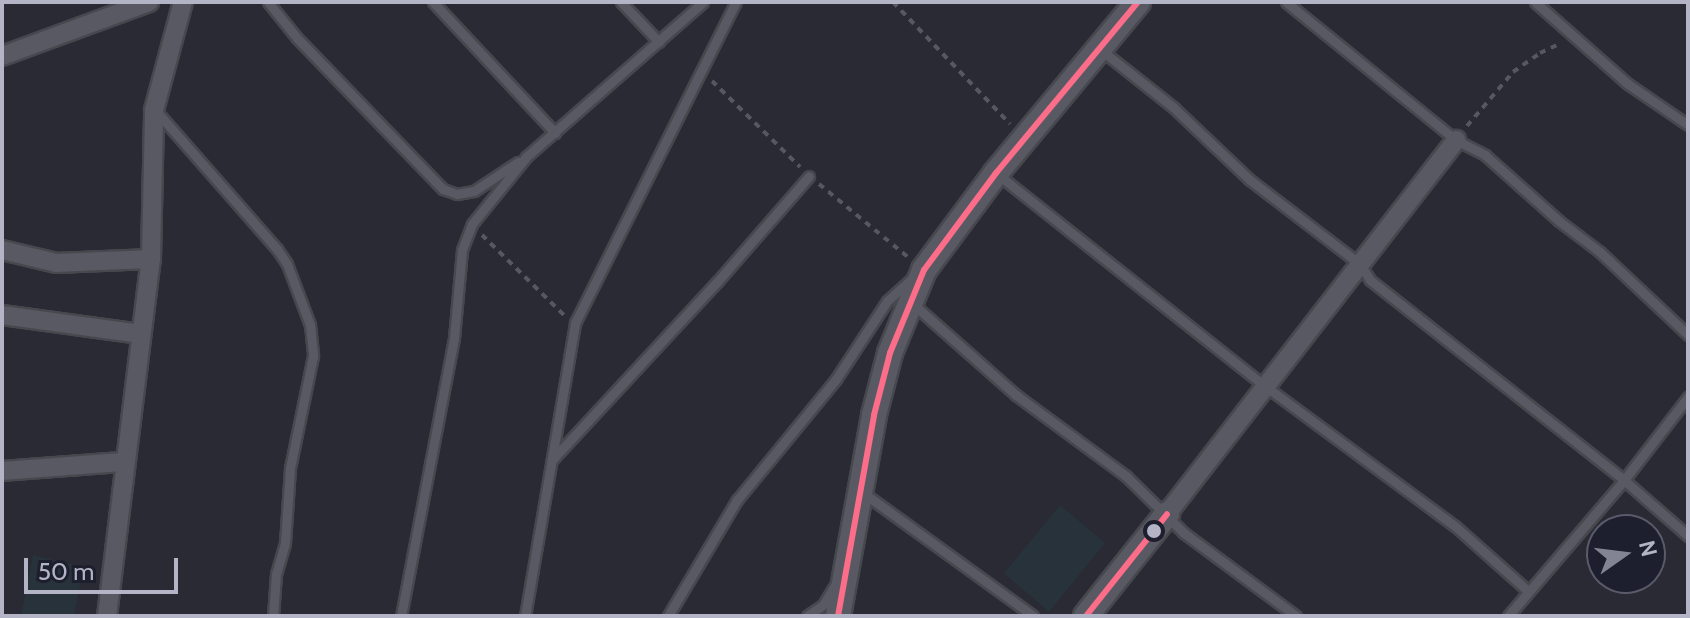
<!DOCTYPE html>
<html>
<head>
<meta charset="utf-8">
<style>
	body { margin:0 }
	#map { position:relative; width:1690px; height:618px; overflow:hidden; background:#292a34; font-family:Cabin,sans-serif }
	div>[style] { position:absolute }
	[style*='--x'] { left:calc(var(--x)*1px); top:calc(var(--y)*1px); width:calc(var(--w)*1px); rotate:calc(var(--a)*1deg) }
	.green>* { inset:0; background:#27323a }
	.path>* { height:4px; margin-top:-2px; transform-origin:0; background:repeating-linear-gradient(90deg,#56585f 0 6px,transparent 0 12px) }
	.roads { filter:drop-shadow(2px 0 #47474e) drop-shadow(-2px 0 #47474e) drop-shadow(0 2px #47474e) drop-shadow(0 -2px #47474e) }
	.service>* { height:9px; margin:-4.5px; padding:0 4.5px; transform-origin:4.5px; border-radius:4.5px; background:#595963 }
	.minor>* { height:18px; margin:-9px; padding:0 9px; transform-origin:9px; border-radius:9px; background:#595963 }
	.tertiary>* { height:24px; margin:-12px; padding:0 12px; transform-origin:12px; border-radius:12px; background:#595963 }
	.bus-1>* { height:6px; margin:-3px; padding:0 3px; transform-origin:3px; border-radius:3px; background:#fb6d88 }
	.dots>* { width:22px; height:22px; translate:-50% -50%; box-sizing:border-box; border:4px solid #1d1e2e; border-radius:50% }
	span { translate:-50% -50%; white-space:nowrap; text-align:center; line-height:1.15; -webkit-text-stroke:7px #1d1e2e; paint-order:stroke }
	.frame { position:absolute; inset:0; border:4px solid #b3b4c5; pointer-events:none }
	.north { position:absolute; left:1586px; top:514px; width:80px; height:80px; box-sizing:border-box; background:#1d1e2e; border:2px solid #595a6a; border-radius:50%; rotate:76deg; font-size:22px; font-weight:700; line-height:32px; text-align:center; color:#b3b4c5 }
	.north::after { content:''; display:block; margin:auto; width:28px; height:36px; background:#838492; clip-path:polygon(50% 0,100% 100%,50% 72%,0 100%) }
	.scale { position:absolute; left:24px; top:558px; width:154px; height:36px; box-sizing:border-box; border:4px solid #b3b4c5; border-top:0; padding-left:10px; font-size:24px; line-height:28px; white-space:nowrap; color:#b3b4c5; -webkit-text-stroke:6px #1d1e2e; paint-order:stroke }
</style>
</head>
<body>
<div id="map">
	<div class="green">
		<div style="clip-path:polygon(1060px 505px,1105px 543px,1049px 612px,1004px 573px)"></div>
		<div style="clip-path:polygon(33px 555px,84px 567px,74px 616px,21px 616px)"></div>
	</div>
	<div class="path">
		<div style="--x:893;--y:2;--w:169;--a:46.2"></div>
		<div style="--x:712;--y:81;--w:123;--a:44.3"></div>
		<div style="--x:1467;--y:126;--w:71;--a:-49.6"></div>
		<div style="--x:1513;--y:72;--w:33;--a:-35"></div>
		<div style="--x:1540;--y:53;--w:23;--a:-25"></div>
		<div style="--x:819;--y:184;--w:115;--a:39.4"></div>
		<div style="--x:482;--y:235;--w:115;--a:44.3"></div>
	</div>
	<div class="roads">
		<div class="service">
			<div style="--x:268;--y:2;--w:46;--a:51.1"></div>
			<div style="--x:297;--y:38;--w:210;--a:46"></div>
			<div style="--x:443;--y:189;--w:15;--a:20"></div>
			<div style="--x:457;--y:194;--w:17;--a:-10"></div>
			<div style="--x:474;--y:191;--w:53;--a:-33.4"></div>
			<div style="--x:433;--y:2;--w:179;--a:47"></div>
			<div style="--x:621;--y:2;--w:55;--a:46.5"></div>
			<div style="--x:1286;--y:2;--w:219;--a:39.1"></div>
			<div style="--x:1456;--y:140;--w:33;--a:27"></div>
			<div style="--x:1485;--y:155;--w:99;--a:41.7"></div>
			<div style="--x:1559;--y:221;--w:51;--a:37.1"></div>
			<div style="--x:1600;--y:252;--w:121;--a:43.3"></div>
			<div style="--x:1535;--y:2;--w:124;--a:41.4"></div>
			<div style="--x:1628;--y:84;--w:73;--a:34.3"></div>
			<div style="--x:1101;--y:50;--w:92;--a:38.4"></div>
			<div style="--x:1173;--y:107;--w:106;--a:43.5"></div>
			<div style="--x:1250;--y:180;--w:138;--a:37.4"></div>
			<div style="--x:1360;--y:264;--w:19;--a:58"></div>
			<div style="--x:1370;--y:280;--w:323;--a:38.2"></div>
			<div style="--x:1624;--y:480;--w:85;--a:41.2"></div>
			<div style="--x:157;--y:112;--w:182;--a:48.8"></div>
			<div style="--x:277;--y:249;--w:18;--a:56"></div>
			<div style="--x:287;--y:264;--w:65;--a:69.3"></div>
			<div style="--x:310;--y:325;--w:31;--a:84"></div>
			<div style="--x:313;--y:356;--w:114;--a:101.6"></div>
			<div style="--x:290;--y:468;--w:75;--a:93.8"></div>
			<div style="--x:285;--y:543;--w:32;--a:106"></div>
			<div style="--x:276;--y:574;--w:42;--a:94.1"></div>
			<div style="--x:996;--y:173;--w:343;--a:38.4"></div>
			<div style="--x:1265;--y:386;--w:236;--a:36.4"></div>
			<div style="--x:1455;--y:526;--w:98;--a:41.7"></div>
			<div style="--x:912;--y:303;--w:139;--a:41.5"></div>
			<div style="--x:1016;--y:395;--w:137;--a:36.4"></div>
			<div style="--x:1126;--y:476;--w:81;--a:44.5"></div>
			<div style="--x:1184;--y:533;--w:139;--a:36.5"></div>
			<div style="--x:552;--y:460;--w:243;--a:-47.2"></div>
			<div style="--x:717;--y:282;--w:140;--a:-49"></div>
			<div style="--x:862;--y:492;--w:211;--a:35.9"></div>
			<div style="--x:401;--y:616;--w:283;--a:-79.2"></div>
			<div style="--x:454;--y:338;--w:88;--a:-84.8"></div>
			<div style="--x:462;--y:250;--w:28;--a:-69"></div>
			<div style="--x:472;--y:224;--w:86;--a:-51.1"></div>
			<div style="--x:526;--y:157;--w:235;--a:-41.2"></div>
			<div style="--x:525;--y:616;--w:297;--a:-80.3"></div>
			<div style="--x:575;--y:323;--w:359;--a:-63.4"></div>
			<div style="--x:668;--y:616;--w:135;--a:-59.3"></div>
			<div style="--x:737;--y:500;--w:156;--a:-50.7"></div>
			<div style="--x:836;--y:379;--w:93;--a:-56.8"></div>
			<div style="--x:887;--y:301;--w:38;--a:-42"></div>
			<div style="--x:807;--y:616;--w:19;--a:-35"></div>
			<div style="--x:823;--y:605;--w:21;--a:-59"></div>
			<div style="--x:1508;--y:616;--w:179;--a:-49.5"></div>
			<div style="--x:1624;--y:480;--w:105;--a:-52.4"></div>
		</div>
		<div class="minor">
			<div style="--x:2;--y:56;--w:157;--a:-20.2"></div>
			<div style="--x:2;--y:250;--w:56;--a:13.5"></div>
			<div style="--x:56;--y:263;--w:95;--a:-2.4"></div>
			<div style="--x:2;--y:315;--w:140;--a:7.8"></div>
			<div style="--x:2;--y:471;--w:121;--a:-4.3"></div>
			<div style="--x:1167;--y:514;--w:473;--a:-52.3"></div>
			<div style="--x:107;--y:616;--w:360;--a:-83"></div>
			<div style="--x:151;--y:259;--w:149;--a:-88.8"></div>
			<div style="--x:154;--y:110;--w:112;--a:-75"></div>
		</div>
		<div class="tertiary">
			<div style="--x:838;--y:616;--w:204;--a:-79.8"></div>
			<div style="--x:874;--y:415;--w:64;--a:-75.5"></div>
			<div style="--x:890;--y:353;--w:90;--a:-67.7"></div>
			<div style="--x:924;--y:270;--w:121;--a:-53.4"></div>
			<div style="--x:996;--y:173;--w:222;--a:-50.3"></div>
			<div style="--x:1086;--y:616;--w:130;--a:-51.5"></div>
		</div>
	</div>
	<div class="bus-1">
		<div style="--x:838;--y:616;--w:204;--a:-79.8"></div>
		<div style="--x:874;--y:415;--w:64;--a:-75.5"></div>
		<div style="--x:890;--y:353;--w:90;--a:-67.7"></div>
		<div style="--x:924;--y:270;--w:121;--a:-53.4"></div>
		<div style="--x:996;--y:173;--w:222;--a:-50.3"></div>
		<div style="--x:1086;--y:616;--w:130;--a:-51.5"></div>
	</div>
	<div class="dots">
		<div style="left:1154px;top:531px;background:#b3b4c5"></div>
	</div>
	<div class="frame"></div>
	<div class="north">N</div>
	<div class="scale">50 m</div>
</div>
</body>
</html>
